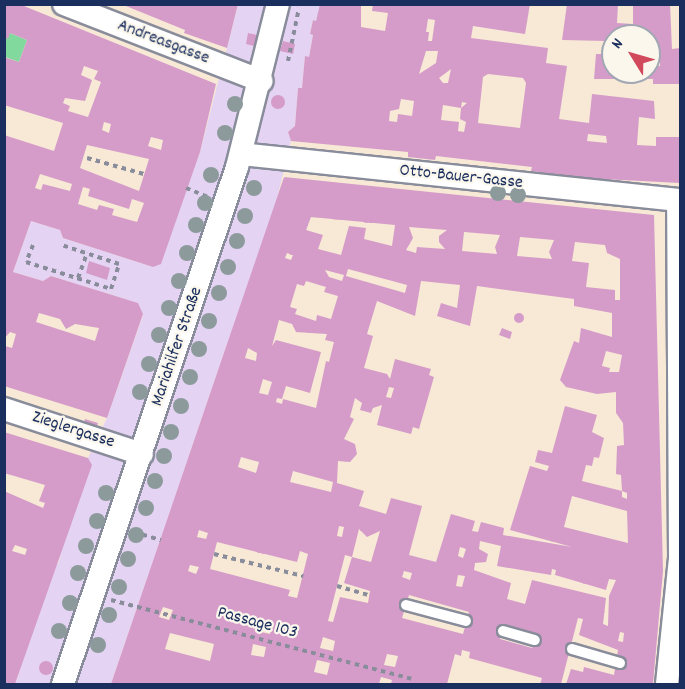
<!DOCTYPE html>
<html>
<head>
<meta charset="utf-8">
<style>
	body { margin:0 }
	#map { position:relative; width:685px; height:689px; overflow:hidden; background:#f7e9d5; font-family:Dekko,sans-serif }
	div>[style] { position:absolute }
	[style*='--x'] { left:calc(var(--x)*1px); top:calc(var(--y)*1px); width:calc(var(--w)*1px); rotate:calc(var(--a)*1deg) }
	.built>* { inset:0; background:#e4d3f2 }
	.green>* { inset:0; background:#82d99d }
	.building>* { inset:0; background:#d59cca }
	.round { border-radius:50% }
	.path>* { height:4px; margin-top:-2px; transform-origin:0; background:repeating-linear-gradient(90deg,#898c9a 0 4.5px,transparent 0 9px) }
	.roads { filter:drop-shadow(2px 0 #898c9a) drop-shadow(-2px 0 #898c9a) drop-shadow(0 2px #898c9a) drop-shadow(0 -2px #898c9a) }
	.lane>* { height:10px; margin:-5px; padding:0 5px; transform-origin:5px; border-radius:5px; background:#fff }
	.street>* { height:22px; margin:-11px; padding:0 11px; transform-origin:11px; border-radius:11px; background:#fff }
	.trees>* { width:16px; height:16px; margin:-8px; border-radius:50%; background:#8c9a9c }
	span { translate:-50% -50%; white-space:nowrap; text-align:center; line-height:1.15; -webkit-text-stroke:4.5px #fbf7ec; paint-order:stroke }
	.street-label { font-size:18px; color:#1b2f5e }
	.frame { position:absolute; inset:0; border:6px solid #1b2f5e; pointer-events:none }
	.north { position:absolute; left:601px; top:24px; width:60px; height:60px; box-sizing:border-box; background:#fbf7ec; border:2px solid #a1a7b3; border-radius:50%; rotate:307deg; font-size:16px; font-weight:700; line-height:24px; text-align:center; color:#1b2f5e }
	.north::after { content:''; display:block; margin:auto; width:21px; height:27px; background:#d1495b; clip-path:polygon(50% 0,100% 100%,50% 72%,0 100%) }
</style>
</head>
<body>
<div id="map">
	<div class="built">
		<div style="clip-path:polygon(238px 5px,320px 5px,316px 21px,313px 20px,310px 34px,313px 35px,309px 57px,305px 57px,302px 88px,298px 88px,295px 126px,288px 132px,291px 141px,277px 198px,111px 684px,15px 684px,20px 670px,5px 665px,4px 549px,58px 564px,88px 458px,107px 418px,143px 315px,138px 303px,51px 276px,43px 281px,13px 272px,31px 221px,60px 230px,63px 238px,153px 267px,160px 264px,200px 152px)"></div>
	</div>
	<div class="green">
		<div style="clip-path:polygon(10px 33px,27px 40px,19px 62px,5px 57px,4px 37px)"></div>
	</div>
	<div class="building">
		<div style="clip-path:polygon(evenodd,4px 4px,19px 4px,216px 84px,200px 152px,161px 264px,153px 267px,63px 238px,60px 230px,31px 221px,13px 272px,43px 281px,51px 276px,138px 303px,143px 314px,107px 418px,4px 386px,4px 349px,5px 346px,12px 348px,16px 334px,10px 332px,4px 339px,4px 135px,54px 151px,63px 123px,4px 105px,4px 57px,19px 62px,27px 40px,10px 33px,8px 39px,4px 37px,4px 4px,84px 66px,98px 71px,94px 79px,101px 82px,88px 117px,68px 111px,70px 106px,63px 103px,65px 98px,85px 101px,92px 80px,81px 75px,84px 66px,4px 4px,104px 122px,111px 124px,109px 133px,102px 130px,104px 122px,4px 4px,151px 137px,163px 140px,161px 150px,148px 146px,151px 137px,4px 4px,87px 145px,149px 159px,139px 191px,80px 168px,87px 145px,4px 4px,40px 174px,72px 184px,70px 191px,43px 184px,41px 190px,35px 188px,40px 174px,4px 4px,83px 187px,90px 189px,88px 196px,129px 209px,132px 199px,144px 203px,137px 222px,112px 215px,114px 209px,99px 205px,97px 210px,78px 204px,83px 187px,4px 4px,39px 313px,60px 319px,66px 329px,75px 324px,99px 328px,95px 341px,36px 322px,39px 313px)"></div>
		<div style="clip-path:polygon(121px 4px,238px 4px,227px 48px,184px 33px,185px 30px)"></div>
		<div style="clip-path:polygon(evenodd,320px 4px,361px 4px,361px 27px,385px 31px,388px 13px,372px 11px,373px 4px,530px 4px,525px 34px,473px 26px,471px 38px,548px 48px,546px 63px,567px 66px,559px 119px,589px 123px,592px 94px,654px 101px,655px 119px,639px 117px,637px 145px,656px 146px,656px 137px,680px 137px,680px 183px,583px 178px,531px 171px,532px 167px,436px 156px,435px 160px,408px 157px,408px 152px,291px 141px,288px 132px,295px 126px,298px 88px,302px 88px,305px 56px,309px 57px,313px 35px,310px 34px,313px 20px,316px 21px,320px 4px,428px 19px,435px 20px,432px 41px,428px 41px,429px 32px,426px 32px,428px 19px,320px 4px,426px 51px,438px 51px,436px 63px,419px 74px,426px 51px,320px 4px,451px 69px,448px 83px,443px 83px,439px 78px,451px 69px,320px 4px,488px 74px,523px 78px,526px 83px,520px 128px,478px 123px,483px 77px,488px 74px,320px 4px,401px 99px,414px 101px,412px 116px,398px 114px,397px 122px,389px 121px,390px 111px,399px 109px,401px 99px,320px 4px,462px 102px,467px 103px,461px 108px,460px 119px,466px 122px,464px 132px,458px 131px,459px 122px,441px 120px,443px 105px,461px 108px,462px 102px,320px 4px,588px 134px,606px 136px,607px 143px,587px 141px,588px 134px)"></div>
		<div style="clip-path:polygon(evenodd,567px 4px,618px 4px,617px 23px,633px 24px,633px 4px,670px 4px,672px 49px,680px 48px,680px 84px,653px 84px,653px 79px,594px 79px,596px 54px,605px 54px,606px 41px,562px 40px,567px 4px,613px 36px,649px 36px,652px 52px,659px 52px,660px 66px,652px 66px,652px 52px,649px 52px,649px 72px,613px 72px,613px 36px)"></div>
		<div style="clip-path:polygon(248px 33px,261px 36px,258px 47px,246px 44px)"></div>
		<div style="clip-path:polygon(283px 41px,295px 44px,293px 54px,280px 51px)"></div>
		<div class="round" style="left:271px;top:95px;width:14px;height:14px"></div>
		<div style="clip-path:polygon(evenodd,284px 177px,654px 215px,663px 571px,653px 684px,566px 684px,571px 669px,583px 672px,584px 667px,614px 675px,618px 650px,579px 635px,583px 619px,578px 618px,561px 684px,540px 684px,542px 678px,469px 658px,470px 652px,462px 650px,461px 656px,455px 654px,447px 684px,391px 684px,392px 680px,381px 677px,379px 684px,111px 684px,284px 177px,311px 217px,395px 225px,392px 246px,364px 239px,366px 228px,349px 226px,341px 255px,318px 249px,323px 235px,306px 230px,311px 217px,284px 177px,409px 227px,447px 230px,439px 236px,439px 242px,445px 249px,417px 247px,416px 253px,406px 250px,413px 238px,409px 227px,284px 177px,464px 232px,500px 235px,495px 247px,497px 254px,462px 251px,464px 232px,284px 177px,520px 237px,554px 240px,549px 252px,552px 259px,517px 256px,520px 237px,284px 177px,575px 242px,605px 245px,607px 253px,620px 259px,620px 300px,615px 300px,615px 290px,586px 287px,589px 263px,572px 261px,575px 242px,284px 177px,287px 253px,293px 255px,291px 260px,285px 258px,287px 253px,284px 177px,348px 269px,407px 285px,405px 293px,346px 276px,348px 269px,284px 177px,325px 270px,344px 275px,342px 281px,329px 277px,325px 270px,284px 177px,306px 281px,326px 287px,324px 292px,338px 296px,331px 319px,317px 315px,316px 321px,295px 314px,297px 309px,290px 307px,297px 284px,304px 286px,306px 281px,284px 177px,421px 281px,460px 285px,457px 308px,441px 303px,437px 316px,470px 326px,477px 286px,574px 299px,574px 306px,612px 313px,612px 337px,581px 328px,579px 343px,574px 341px,560px 380px,566px 387px,597px 394px,616px 392px,616px 413px,623px 423px,624px 445px,617px 446px,616px 474px,621px 475px,622px 491px,627px 493px,627px 499px,622px 497px,622px 491px,582px 481px,586px 465px,592px 466px,594px 457px,599px 458px,604px 438px,592px 432px,597px 415px,565px 406px,552px 453px,538px 450px,535px 462px,549px 466px,547px 471px,530px 466px,510px 530px,572px 547px,503px 535px,504px 528px,481px 522px,478px 532px,472px 531px,475px 521px,451px 514px,436px 562px,409px 555px,422px 506px,391px 498px,386px 514px,359px 506px,364px 491px,337px 483px,338px 461px,350px 462px,357px 454px,355px 444px,344px 439px,354px 419px,350px 417px,355px 398px,362px 403px,360px 410px,371px 413px,373px 408px,382px 405px,377px 425px,411px 434px,413px 427px,419px 429px,434px 377px,429px 375px,431px 369px,395px 359px,390px 379px,387px 374px,364px 368px,373px 336px,367px 334px,377px 301px,415px 316px,421px 281px,284px 177px,279px 320px,292px 324px,296px 332px,327px 334px,325px 340px,334px 342px,329px 362px,326px 361px,316px 408px,283px 399px,282px 404px,276px 402px,277px 398px,282px 399px,286px 386px,310px 393px,321px 352px,276px 340px,272px 346px,279px 320px,284px 177px,248px 348px,257px 353px,256px 361px,245px 358px,248px 348px,284px 177px,606px 351px,622px 355px,619px 372px,609px 372px,610px 368px,602px 366px,606px 351px,284px 177px,263px 379px,272px 382px,268px 395px,259px 393px,263px 379px,284px 177px,389px 387px,394px 388px,391px 398px,386px 397px,389px 387px,284px 177px,241px 457px,259px 462px,256px 473px,238px 467px,241px 457px,284px 177px,293px 471px,333px 482px,331px 492px,290px 482px,293px 471px,284px 177px,572px 496px,627px 511px,628px 543px,564px 527px,572px 496px,284px 177px,339px 526px,344px 527px,342px 537px,337px 536px,339px 526px,284px 177px,359px 529px,367px 537px,380px 531px,371px 562px,352px 557px,344px 583px,370px 591px,368px 603px,340px 597px,333px 622px,328px 621px,345px 555px,352px 557px,359px 529px,284px 177px,199px 530px,208px 533px,206px 539px,197px 537px,199px 530px,284px 177px,480px 541px,501px 546px,497px 566px,551px 575px,552px 569px,556px 570px,555px 575px,606px 590px,609px 579px,616px 580px,609px 596px,608px 626px,603px 624px,606px 598px,532px 580px,525px 604px,507px 599px,511px 583px,474px 570px,475px 563px,486px 562px,488px 554px,479px 549px,480px 541px,284px 177px,217px 542px,297px 562px,300px 551px,308px 554px,297px 598px,288px 596px,290px 590px,210px 569px,217px 542px,284px 177px,460px 547px,466px 549px,463px 558px,458px 556px,460px 547px,284px 177px,190px 565px,199px 567px,196px 574px,188px 571px,190px 565px,284px 177px,404px 571px,412px 573px,410px 580px,402px 577px,404px 571px,284px 177px,458px 575px,465px 576px,462px 587px,456px 586px,458px 575px,284px 177px,409px 595px,469px 612px,463px 634px,402px 618px,409px 595px,284px 177px,163px 607px,173px 610px,169px 620px,159px 617px,163px 607px,284px 177px,260px 620px,272px 623px,270px 634px,257px 631px,260px 620px,284px 177px,504px 625px,537px 634px,532px 648px,500px 639px,504px 625px,284px 177px,620px 632px,624px 633px,623px 642px,618px 641px,620px 632px,284px 177px,170px 633px,214px 644px,210px 661px,165px 649px,170px 633px,284px 177px,323px 637px,335px 641px,333px 651px,320px 648px,323px 637px,284px 177px,253px 644px,266px 647px,264px 657px,251px 655px,253px 644px,284px 177px,387px 654px,398px 656px,395px 667px,384px 665px,387px 654px,284px 177px,317px 660px,330px 663px,327px 675px,314px 672px,317px 660px)"></div>
		<div style="clip-path:polygon(89px 261px,110px 268px,107px 280px,86px 273px)"></div>
		<div class="round" style="left:514px;top:313px;width:10px;height:10px"></div>
		<div style="clip-path:polygon(502px 328px,512px 332px,510px 339px,499px 335px)"></div>
		<div style="clip-path:polygon(85px 419px,98px 423px,96px 430px,83px 426px)"></div>
		<div style="clip-path:polygon(evenodd,4px 432px,88px 458px,92px 465px,15px 684px,4px 684px,4px 491px,43px 508px,45px 503px,39px 501px,45px 485px,4px 473px,4px 432px,15px 545px,27px 549px,25px 555px,12px 551px,15px 545px)"></div>
		<div class="round" style="left:39px;top:661px;width:14px;height:14px"></div>
	</div>
	<div class="path">
		<div style="--x:288;--y:61;--w:54;--a:-78.3"></div>
		<div style="--x:87;--y:158;--w:59;--a:15.7"></div>
		<div style="--x:186;--y:188;--w:24;--a:22"></div>
		<div style="--x:33;--y:245;--w:18;--a:112"></div>
		<div style="--x:26;--y:262;--w:89;--a:17.6"></div>
		<div style="--x:111;--y:289;--w:26;--a:-72"></div>
		<div style="--x:119;--y:264;--w:60;--a:-161.6"></div>
		<div style="--x:78;--y:278;--w:27;--a:-70"></div>
		<div style="--x:134;--y:532;--w:28;--a:17"></div>
		<div style="--x:214;--y:554;--w:92;--a:13.9"></div>
		<div style="--x:337;--y:586;--w:33;--a:16"></div>
		<div style="--x:111;--y:600;--w:311;--a:14.7"></div>
	</div>
	<div class="roads">
		<div class="lane">
			<div style="--x:406;--y:605;--w:62;--a:14.9"></div>
			<div style="--x:503;--y:631;--w:33;--a:16"></div>
			<div style="--x:572;--y:649;--w:50;--a:16.3"></div>
		</div>
		<div class="street">
			<div style="--x:64;--y:4;--w:212;--a:21.3"></div>
			<div style="--x:241;--y:154;--w:441;--a:6"></div>
			<div style="--x:4;--y:409;--w:145;--a:18.1"></div>
			<div style="--x:63;--y:684;--w:545;--a:-71.4"></div>
			<div style="--x:237;--y:167;--w:168;--a:-75.9"></div>
			<div style="--x:667;--y:684;--w:127;--a:-84.1"></div>
			<div style="--x:680;--y:558;--w:358;--a:-90.3"></div>
		</div>
	</div>
	<div class="trees">
		<div style="left:235px;top:104px"></div>
		<div style="left:225px;top:133px"></div>
		<div style="left:211px;top:175px"></div>
		<div style="left:254px;top:188px"></div>
		<div style="left:498px;top:193px"></div>
		<div style="left:518px;top:195px"></div>
		<div style="left:205px;top:203px"></div>
		<div style="left:245px;top:216px"></div>
		<div style="left:196px;top:225px"></div>
		<div style="left:237px;top:241px"></div>
		<div style="left:187px;top:253px"></div>
		<div style="left:228px;top:267px"></div>
		<div style="left:179px;top:281px"></div>
		<div style="left:219px;top:293px"></div>
		<div style="left:169px;top:308px"></div>
		<div style="left:209px;top:321px"></div>
		<div style="left:159px;top:335px"></div>
		<div style="left:199px;top:349px"></div>
		<div style="left:149px;top:364px"></div>
		<div style="left:190px;top:377px"></div>
		<div style="left:140px;top:392px"></div>
		<div style="left:181px;top:406px"></div>
		<div style="left:171px;top:432px"></div>
		<div style="left:164px;top:456px"></div>
		<div style="left:155px;top:481px"></div>
		<div style="left:106px;top:493px"></div>
		<div style="left:146px;top:508px"></div>
		<div style="left:97px;top:521px"></div>
		<div style="left:136px;top:535px"></div>
		<div style="left:86px;top:546px"></div>
		<div style="left:128px;top:559px"></div>
		<div style="left:78px;top:573px"></div>
		<div style="left:119px;top:587px"></div>
		<div style="left:70px;top:603px"></div>
		<div style="left:109px;top:615px"></div>
		<div style="left:59px;top:631px"></div>
		<div style="left:98px;top:645px"></div>
	</div>
	<div class="street-label">
		<span style="left:163px;top:43px;rotate:21deg">Andreasgasse</span>
		<span style="left:461px;top:178px;rotate:6deg">Otto-Bauer-Gasse</span>
		<span style="left:178px;top:347px;rotate:-71deg">Mariahilfer Straße</span>
		<span style="left:73px;top:431px;rotate:18deg">Zieglergasse</span>
		<span style="left:257px;top:624px;rotate:15deg">Passage 103</span>
	</div>
	<div class="frame"></div>
	<div class="north">N</div>
</div>
</body>
</html>
